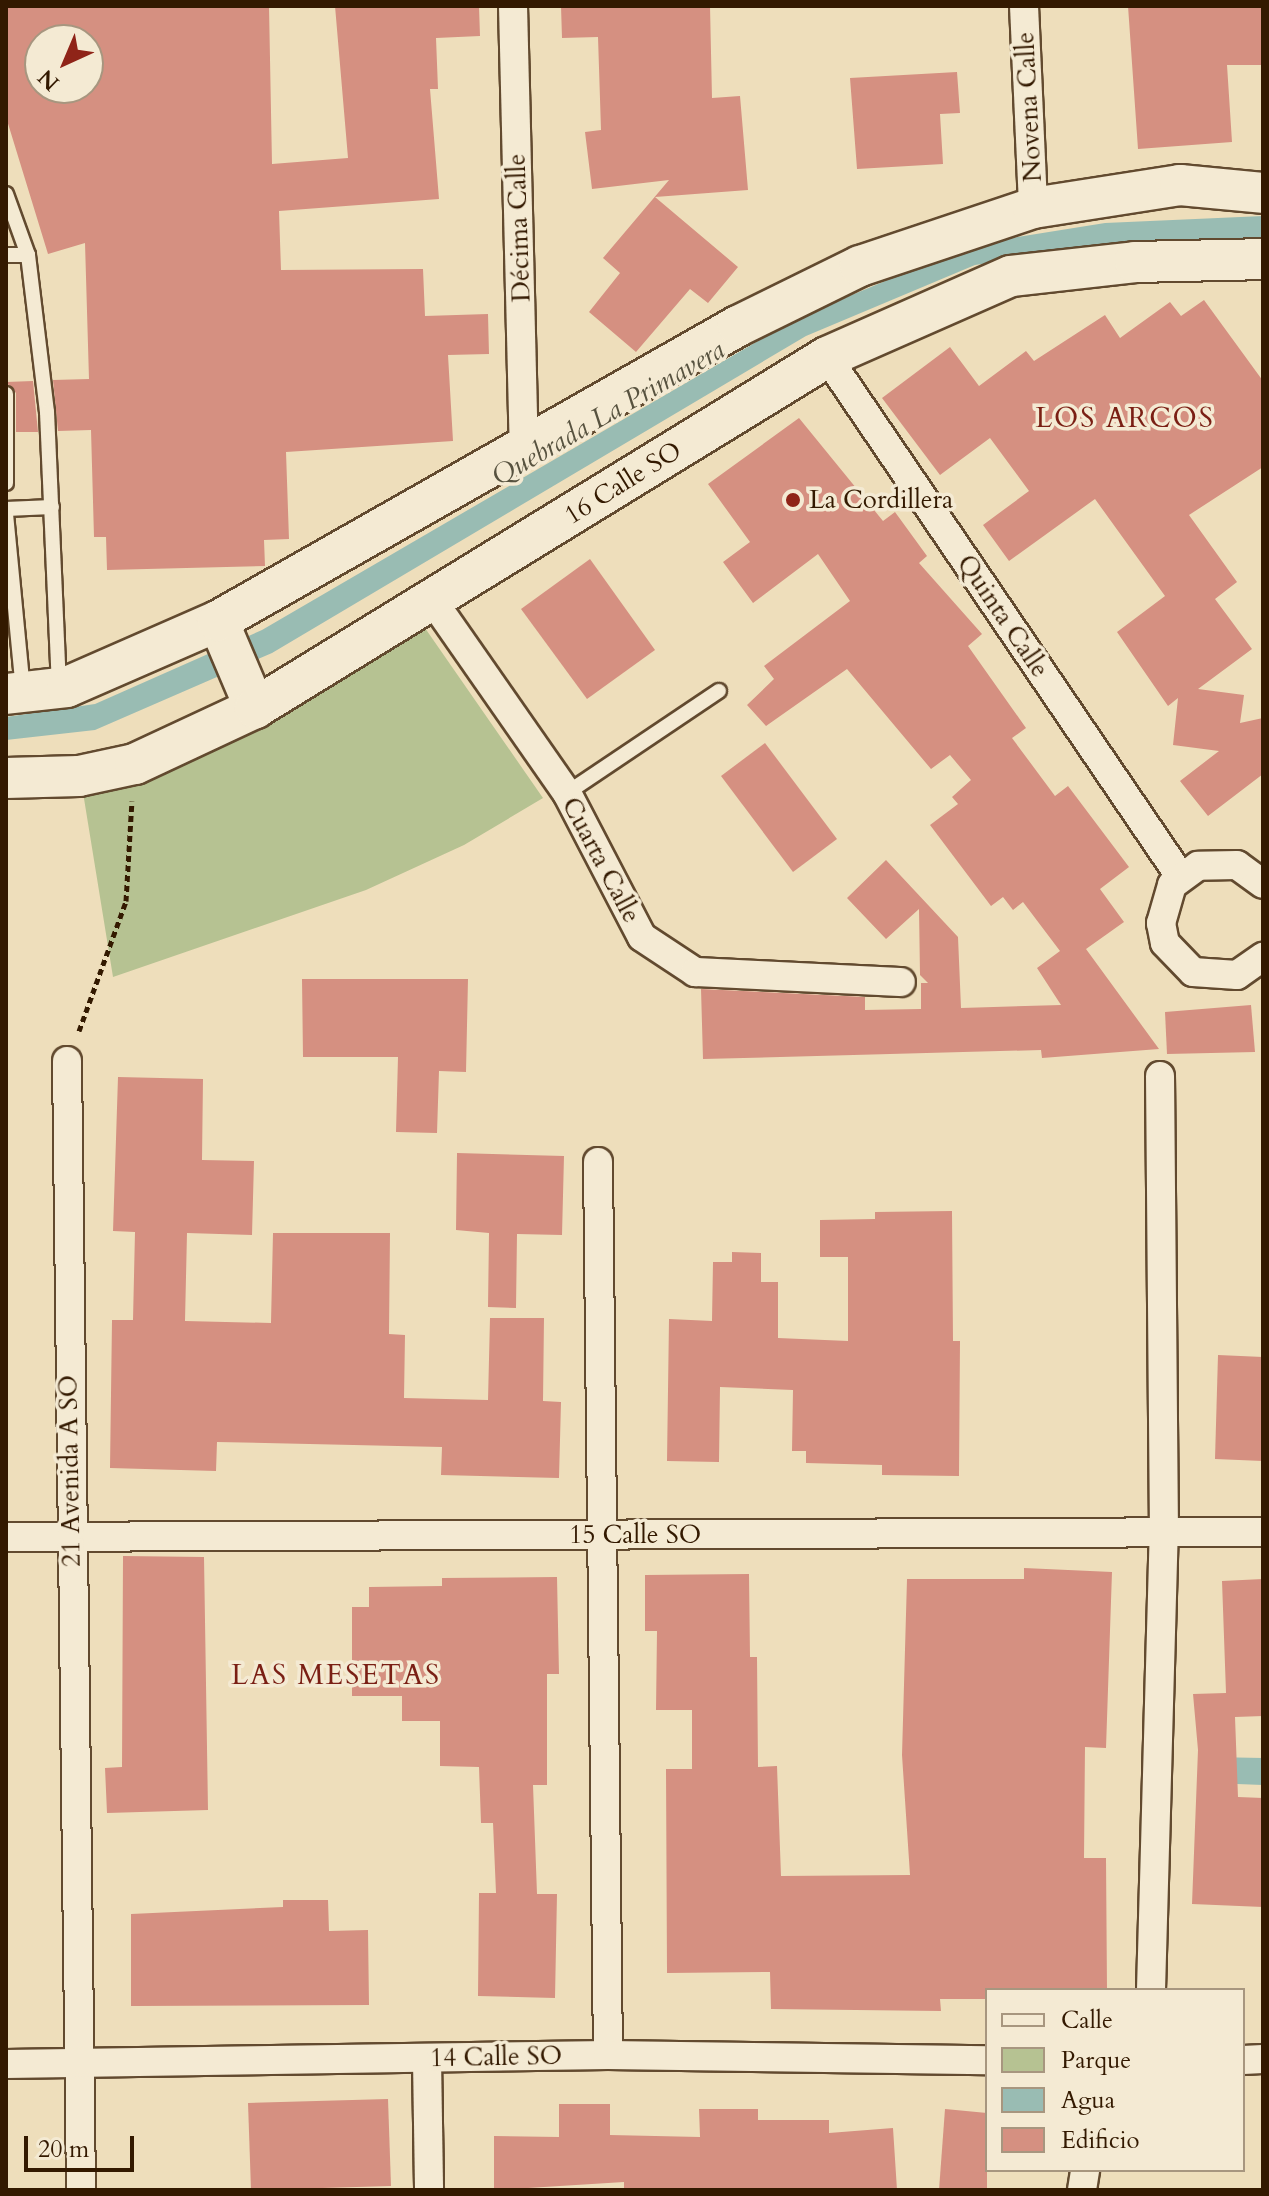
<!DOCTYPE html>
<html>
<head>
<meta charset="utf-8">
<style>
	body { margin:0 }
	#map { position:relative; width:1269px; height:2196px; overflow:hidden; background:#eedebb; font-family:Cardo,serif }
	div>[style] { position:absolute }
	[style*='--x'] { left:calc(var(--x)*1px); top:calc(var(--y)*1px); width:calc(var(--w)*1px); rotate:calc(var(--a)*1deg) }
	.green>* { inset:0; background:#b6c292 }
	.water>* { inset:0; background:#99bcb3 }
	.building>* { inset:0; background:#d59081 }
	.path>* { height:5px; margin-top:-2.5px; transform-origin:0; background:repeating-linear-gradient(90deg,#331900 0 6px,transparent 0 10px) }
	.roads { filter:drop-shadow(2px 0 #624a2f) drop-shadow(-2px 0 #624a2f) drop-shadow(0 2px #624a2f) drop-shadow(0 -2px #624a2f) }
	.lane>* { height:14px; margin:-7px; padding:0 7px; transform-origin:7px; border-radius:7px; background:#f4ead3 }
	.street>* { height:28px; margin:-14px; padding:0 14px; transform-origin:14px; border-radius:14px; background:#f4ead3 }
	.secondary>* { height:40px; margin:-20px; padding:0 20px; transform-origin:20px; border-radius:20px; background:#f4ead3 }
	.dots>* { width:22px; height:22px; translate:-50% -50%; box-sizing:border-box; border:4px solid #f4ead3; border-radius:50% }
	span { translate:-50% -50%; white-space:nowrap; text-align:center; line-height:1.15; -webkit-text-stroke:7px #f4ead3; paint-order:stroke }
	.street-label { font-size:26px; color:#331900 }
	.poi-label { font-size:26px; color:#331900 }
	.left { translate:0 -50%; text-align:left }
	.water-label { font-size:28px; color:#57523f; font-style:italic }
	.neighbourhood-label { font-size:28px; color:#7a1f14; letter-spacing:2px }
	.frame { position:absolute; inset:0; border:8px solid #331900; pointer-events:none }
	.legend { position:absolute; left:985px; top:1988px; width:260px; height:184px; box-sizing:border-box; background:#f4ead3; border:2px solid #a7967f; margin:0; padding:10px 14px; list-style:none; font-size:24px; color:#331900 }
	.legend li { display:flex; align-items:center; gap:16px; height:40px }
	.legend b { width:40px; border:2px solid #a7967f }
	.north { position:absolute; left:24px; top:24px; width:80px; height:80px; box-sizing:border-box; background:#f4ead3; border:2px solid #a7967f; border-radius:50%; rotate:224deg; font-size:22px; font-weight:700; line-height:32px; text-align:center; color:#331900 }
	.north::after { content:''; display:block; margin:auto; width:28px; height:36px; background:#8f2418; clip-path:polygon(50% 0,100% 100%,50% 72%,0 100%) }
	.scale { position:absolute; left:24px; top:2136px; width:110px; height:36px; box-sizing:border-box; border:4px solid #331900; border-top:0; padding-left:10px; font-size:24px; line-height:28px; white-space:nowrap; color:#331900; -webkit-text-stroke:6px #f4ead3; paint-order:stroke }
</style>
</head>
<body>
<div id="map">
	<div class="green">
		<div style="clip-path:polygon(409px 605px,543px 798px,464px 845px,366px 890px,113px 977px,80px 774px,158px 742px)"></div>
	</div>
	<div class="water">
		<div style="clip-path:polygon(1263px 216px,1263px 241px,1109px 245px,975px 265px,806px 336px,272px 653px,95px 730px,6px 740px,6px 717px,95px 704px,262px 630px,799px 317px,974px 244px,1105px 223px)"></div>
		<div style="clip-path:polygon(1211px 1757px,1263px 1758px,1263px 1785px,1211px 1783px)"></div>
	</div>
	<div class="building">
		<div style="clip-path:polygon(evenodd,6px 6px,269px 6px,272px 164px,348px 158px,335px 6px,479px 6px,480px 36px,436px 38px,438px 89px,430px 89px,439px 199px,279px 211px,281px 270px,423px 269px,425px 316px,488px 314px,489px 354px,448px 355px,453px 441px,286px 452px,289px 539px,264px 540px,265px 566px,107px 570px,106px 537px,94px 537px,91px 430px,58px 431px,53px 380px,89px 379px,85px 243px,48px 254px,6px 117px,6px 6px,40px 40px,88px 40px,88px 88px,40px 88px,40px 40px)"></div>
		<div style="clip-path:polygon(561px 6px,710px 6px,712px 98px,740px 96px,748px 190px,655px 197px,738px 267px,708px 303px,690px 289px,636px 352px,589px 312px,620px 273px,603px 258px,669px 180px,592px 189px,585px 132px,601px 130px,598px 37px,562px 38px)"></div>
		<div style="clip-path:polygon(1128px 6px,1263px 6px,1263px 65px,1227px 65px,1232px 142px,1138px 149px)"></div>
		<div style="clip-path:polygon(957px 72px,960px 113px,940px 114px,943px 164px,857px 169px,850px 78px)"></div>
		<div style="clip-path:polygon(1204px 300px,1263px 381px,1263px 467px,1189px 515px,1237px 582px,1215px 599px,1252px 649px,1198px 689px,1244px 695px,1240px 723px,1263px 718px,1263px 774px,1208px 816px,1180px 781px,1219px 751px,1173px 745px,1178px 698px,1168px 706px,1117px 632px,1165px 596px,1095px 499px,1009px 561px,983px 525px,1029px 491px,990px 438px,940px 475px,882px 398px,950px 347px,979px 386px,1026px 351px,1034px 361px,1105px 315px,1120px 338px,1170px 302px,1181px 316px)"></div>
		<div style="clip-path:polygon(33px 381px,38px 432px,16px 432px,16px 393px,6px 382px)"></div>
		<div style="clip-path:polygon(799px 418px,883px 521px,895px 512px,927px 556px,919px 563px,982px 634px,968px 646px,1026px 728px,1012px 738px,1055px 796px,1068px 786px,1129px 867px,1100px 889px,1124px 922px,1086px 949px,1159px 1049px,1042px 1058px,1041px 1050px,703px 1059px,701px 989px,865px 997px,865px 1010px,921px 1009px,921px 983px,928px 983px,920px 975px,919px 909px,886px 939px,847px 898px,886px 860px,958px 937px,961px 1008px,1061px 1005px,1037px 968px,1060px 951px,1023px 902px,1013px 910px,1003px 897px,991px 906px,930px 825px,958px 804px,952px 797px,971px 780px,950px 755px,931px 769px,847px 669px,766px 726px,747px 705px,774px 679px,764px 666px,850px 601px,818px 554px,753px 603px,723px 562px,750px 542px,708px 484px)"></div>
		<div style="clip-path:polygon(590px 559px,655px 650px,587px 699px,521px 609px)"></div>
		<div style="clip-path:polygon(765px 743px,837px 839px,793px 872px,721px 776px)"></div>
		<div style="clip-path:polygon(302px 979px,468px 979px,466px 1072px,439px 1071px,437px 1133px,396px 1132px,398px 1057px,303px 1057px)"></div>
		<div style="clip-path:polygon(1251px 1005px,1255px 1052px,1167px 1054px,1165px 1012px)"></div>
		<div style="clip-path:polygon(118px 1077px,203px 1079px,202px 1160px,254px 1161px,252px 1235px,187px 1233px,185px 1321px,271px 1323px,273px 1233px,390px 1233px,389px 1334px,405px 1335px,404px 1398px,488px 1400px,490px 1318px,544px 1318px,543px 1401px,561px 1402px,559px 1478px,441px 1475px,442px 1447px,217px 1442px,216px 1471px,110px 1468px,112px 1320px,133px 1320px,135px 1232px,113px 1231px)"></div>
		<div style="clip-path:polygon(457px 1153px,564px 1156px,562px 1235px,517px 1234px,516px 1308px,488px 1307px,489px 1233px,456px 1230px)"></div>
		<div style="clip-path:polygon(952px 1211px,953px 1341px,960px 1341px,959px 1476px,882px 1475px,882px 1465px,806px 1463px,806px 1451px,792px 1451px,793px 1390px,720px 1387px,719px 1462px,667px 1461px,669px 1319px,712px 1321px,713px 1262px,732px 1262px,732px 1252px,761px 1253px,761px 1282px,778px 1282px,778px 1338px,848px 1341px,848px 1257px,820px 1257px,820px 1220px,875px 1219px,875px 1212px)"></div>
		<div style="clip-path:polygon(1218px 1355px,1263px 1357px,1263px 1461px,1215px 1459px)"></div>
		<div style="clip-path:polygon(123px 1556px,204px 1557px,208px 1810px,107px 1813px,105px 1768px,122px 1767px)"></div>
		<div style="clip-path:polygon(1024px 1568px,1112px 1572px,1106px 1748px,1085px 1747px,1084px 1858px,1106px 1858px,1107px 1990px,987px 1990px,987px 1999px,940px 1999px,941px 2011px,771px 2009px,770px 1972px,667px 1973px,666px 1769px,692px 1769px,692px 1710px,656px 1710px,657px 1631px,645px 1631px,645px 1575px,749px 1574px,750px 1657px,757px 1657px,758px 1767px,777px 1766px,781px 1876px,910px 1875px,902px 1755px,907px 1579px,1024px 1579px)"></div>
		<div style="clip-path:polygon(557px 1577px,559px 1674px,547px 1674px,547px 1785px,533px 1785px,537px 1894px,557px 1894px,555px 1998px,478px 1996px,479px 1893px,496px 1893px,493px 1823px,481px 1823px,479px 1767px,440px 1766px,440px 1721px,402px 1721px,402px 1696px,352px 1696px,352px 1607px,369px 1607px,369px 1587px,442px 1586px,442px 1578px)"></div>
		<div style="clip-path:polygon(1263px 1579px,1263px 1716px,1235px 1717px,1238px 1797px,1263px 1798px,1263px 1907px,1192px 1904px,1198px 1750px,1193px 1694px,1226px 1693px,1222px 1581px)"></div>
		<div style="clip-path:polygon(283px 1900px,328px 1900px,329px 1931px,368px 1930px,369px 2005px,131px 2006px,131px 1914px,283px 1907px)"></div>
		<div style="clip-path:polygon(388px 2099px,391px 2186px,251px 2190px,248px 2103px)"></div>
		<div style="clip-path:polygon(559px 2104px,610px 2104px,610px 2135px,700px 2137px,699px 2109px,758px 2109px,758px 2120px,829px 2120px,829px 2133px,893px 2128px,897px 2190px,624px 2190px,624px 2182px,494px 2190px,494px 2136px,559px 2137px)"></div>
		<div style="clip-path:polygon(945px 2109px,987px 2113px,987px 2190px,939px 2190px)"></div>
	</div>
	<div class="path">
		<div style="--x:79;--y:1031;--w:138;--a:-70.1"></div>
		<div style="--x:126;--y:901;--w:100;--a:-86.6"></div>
	</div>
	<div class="roads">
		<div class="lane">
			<div style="--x:6;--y:194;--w:65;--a:70.2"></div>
			<div style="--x:28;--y:255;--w:158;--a:83.1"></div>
			<div style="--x:47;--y:412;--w:272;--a:87.5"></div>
			<div style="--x:6;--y:255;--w:22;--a:0"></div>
			<div style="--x:6;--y:394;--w:89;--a:90"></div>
			<div style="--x:6;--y:509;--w:46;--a:-2.5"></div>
			<div style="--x:6;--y:514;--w:176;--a:84.5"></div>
			<div style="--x:567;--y:793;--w:183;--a:-33.9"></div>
		</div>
		<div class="street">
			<div style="--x:513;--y:6;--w:444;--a:88.6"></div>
			<div style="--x:1024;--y:6;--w:202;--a:87.4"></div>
			<div style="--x:827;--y:357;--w:628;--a:55.78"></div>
			<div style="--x:433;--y:601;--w:234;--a:55.1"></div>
			<div style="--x:567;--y:793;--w:162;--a:62.5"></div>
			<div style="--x:642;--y:937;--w:64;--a:33.4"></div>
			<div style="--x:695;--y:972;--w:206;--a:2.8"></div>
			<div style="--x:1263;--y:884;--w:32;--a:-144"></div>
			<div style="--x:1237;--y:865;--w:39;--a:179"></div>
			<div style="--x:1198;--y:866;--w:32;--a:144"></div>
			<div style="--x:1172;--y:885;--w:40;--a:106"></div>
			<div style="--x:1161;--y:923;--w:20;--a:79"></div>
			<div style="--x:1165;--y:943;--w:40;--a:46"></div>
			<div style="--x:1193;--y:972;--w:44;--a:3.9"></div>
			<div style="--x:1237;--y:975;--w:32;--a:-35"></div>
			<div style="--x:67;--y:1061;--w:1129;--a:89.29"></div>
			<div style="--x:598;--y:1162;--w:893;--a:89.36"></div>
			<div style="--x:6;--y:1537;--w:1257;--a:-0.23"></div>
			<div style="--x:1151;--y:1990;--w:457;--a:-88.4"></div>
			<div style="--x:1164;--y:1533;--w:457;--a:-90.5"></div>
			<div style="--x:427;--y:2059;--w:131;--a:89.1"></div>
			<div style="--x:1243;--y:2060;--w:20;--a:-3"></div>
			<div style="--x:6;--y:2064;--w:602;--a:-0.86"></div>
			<div style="--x:608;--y:2055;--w:379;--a:0.8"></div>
			<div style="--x:1082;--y:2190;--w:20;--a:-81"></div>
		</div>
		<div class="secondary">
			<div style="--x:218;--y:621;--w:95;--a:67"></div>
			<div style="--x:6;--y:694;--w:61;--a:-6.5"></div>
			<div style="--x:67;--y:687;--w:165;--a:-23.6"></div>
			<div style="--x:218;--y:621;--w:598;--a:-29.57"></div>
			<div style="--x:738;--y:326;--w:136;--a:-26.2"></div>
			<div style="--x:860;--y:266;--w:182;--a:-18.5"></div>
			<div style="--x:1033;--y:208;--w:149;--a:-8.9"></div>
			<div style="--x:1180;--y:185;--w:83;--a:5.5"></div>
			<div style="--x:6;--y:778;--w:73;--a:-1.6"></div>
			<div style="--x:79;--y:776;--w:57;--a:-12.1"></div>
			<div style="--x:135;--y:764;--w:132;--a:-25"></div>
			<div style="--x:255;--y:708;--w:671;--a:-31.53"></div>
			<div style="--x:827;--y:357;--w:201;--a:-23.8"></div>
			<div style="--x:1011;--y:276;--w:125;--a:-6.4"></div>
			<div style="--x:1135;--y:262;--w:128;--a:-1.3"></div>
		</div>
	</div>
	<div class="dots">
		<div style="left:793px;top:500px;background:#8f2418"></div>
	</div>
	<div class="street-label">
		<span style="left:1029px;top:107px;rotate:-93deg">Novena Calle</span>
		<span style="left:519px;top:228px;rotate:-92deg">Décima Calle</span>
		<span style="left:623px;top:483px;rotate:-32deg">16 Calle SO</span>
		<span style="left:1003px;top:616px;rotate:56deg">Quinta Calle</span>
		<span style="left:601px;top:860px;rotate:62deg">Cuarta Calle</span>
		<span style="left:70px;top:1471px;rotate:-91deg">21 Avenida A SO</span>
		<span style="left:635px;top:1535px">15 Calle SO</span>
		<span style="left:496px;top:2057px;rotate:-1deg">14 Calle SO</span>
	</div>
	<div class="poi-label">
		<span class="left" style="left:809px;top:500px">La Cordillera</span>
	</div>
	<div class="water-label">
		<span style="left:608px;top:413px;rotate:-30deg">Quebrada La Primavera</span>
	</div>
	<div class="neighbourhood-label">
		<span style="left:1125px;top:418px">LOS ARCOS</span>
		<span style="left:336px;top:1675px">LAS MESETAS</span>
	</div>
	<div class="frame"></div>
	<ul class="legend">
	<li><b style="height:10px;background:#f4ead3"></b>Calle</li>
	<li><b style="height:22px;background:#b6c292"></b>Parque</li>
	<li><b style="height:22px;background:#99bcb3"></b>Agua</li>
	<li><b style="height:22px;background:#d59081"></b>Edificio</li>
	</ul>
	<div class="north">N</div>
	<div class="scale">20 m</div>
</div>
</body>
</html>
